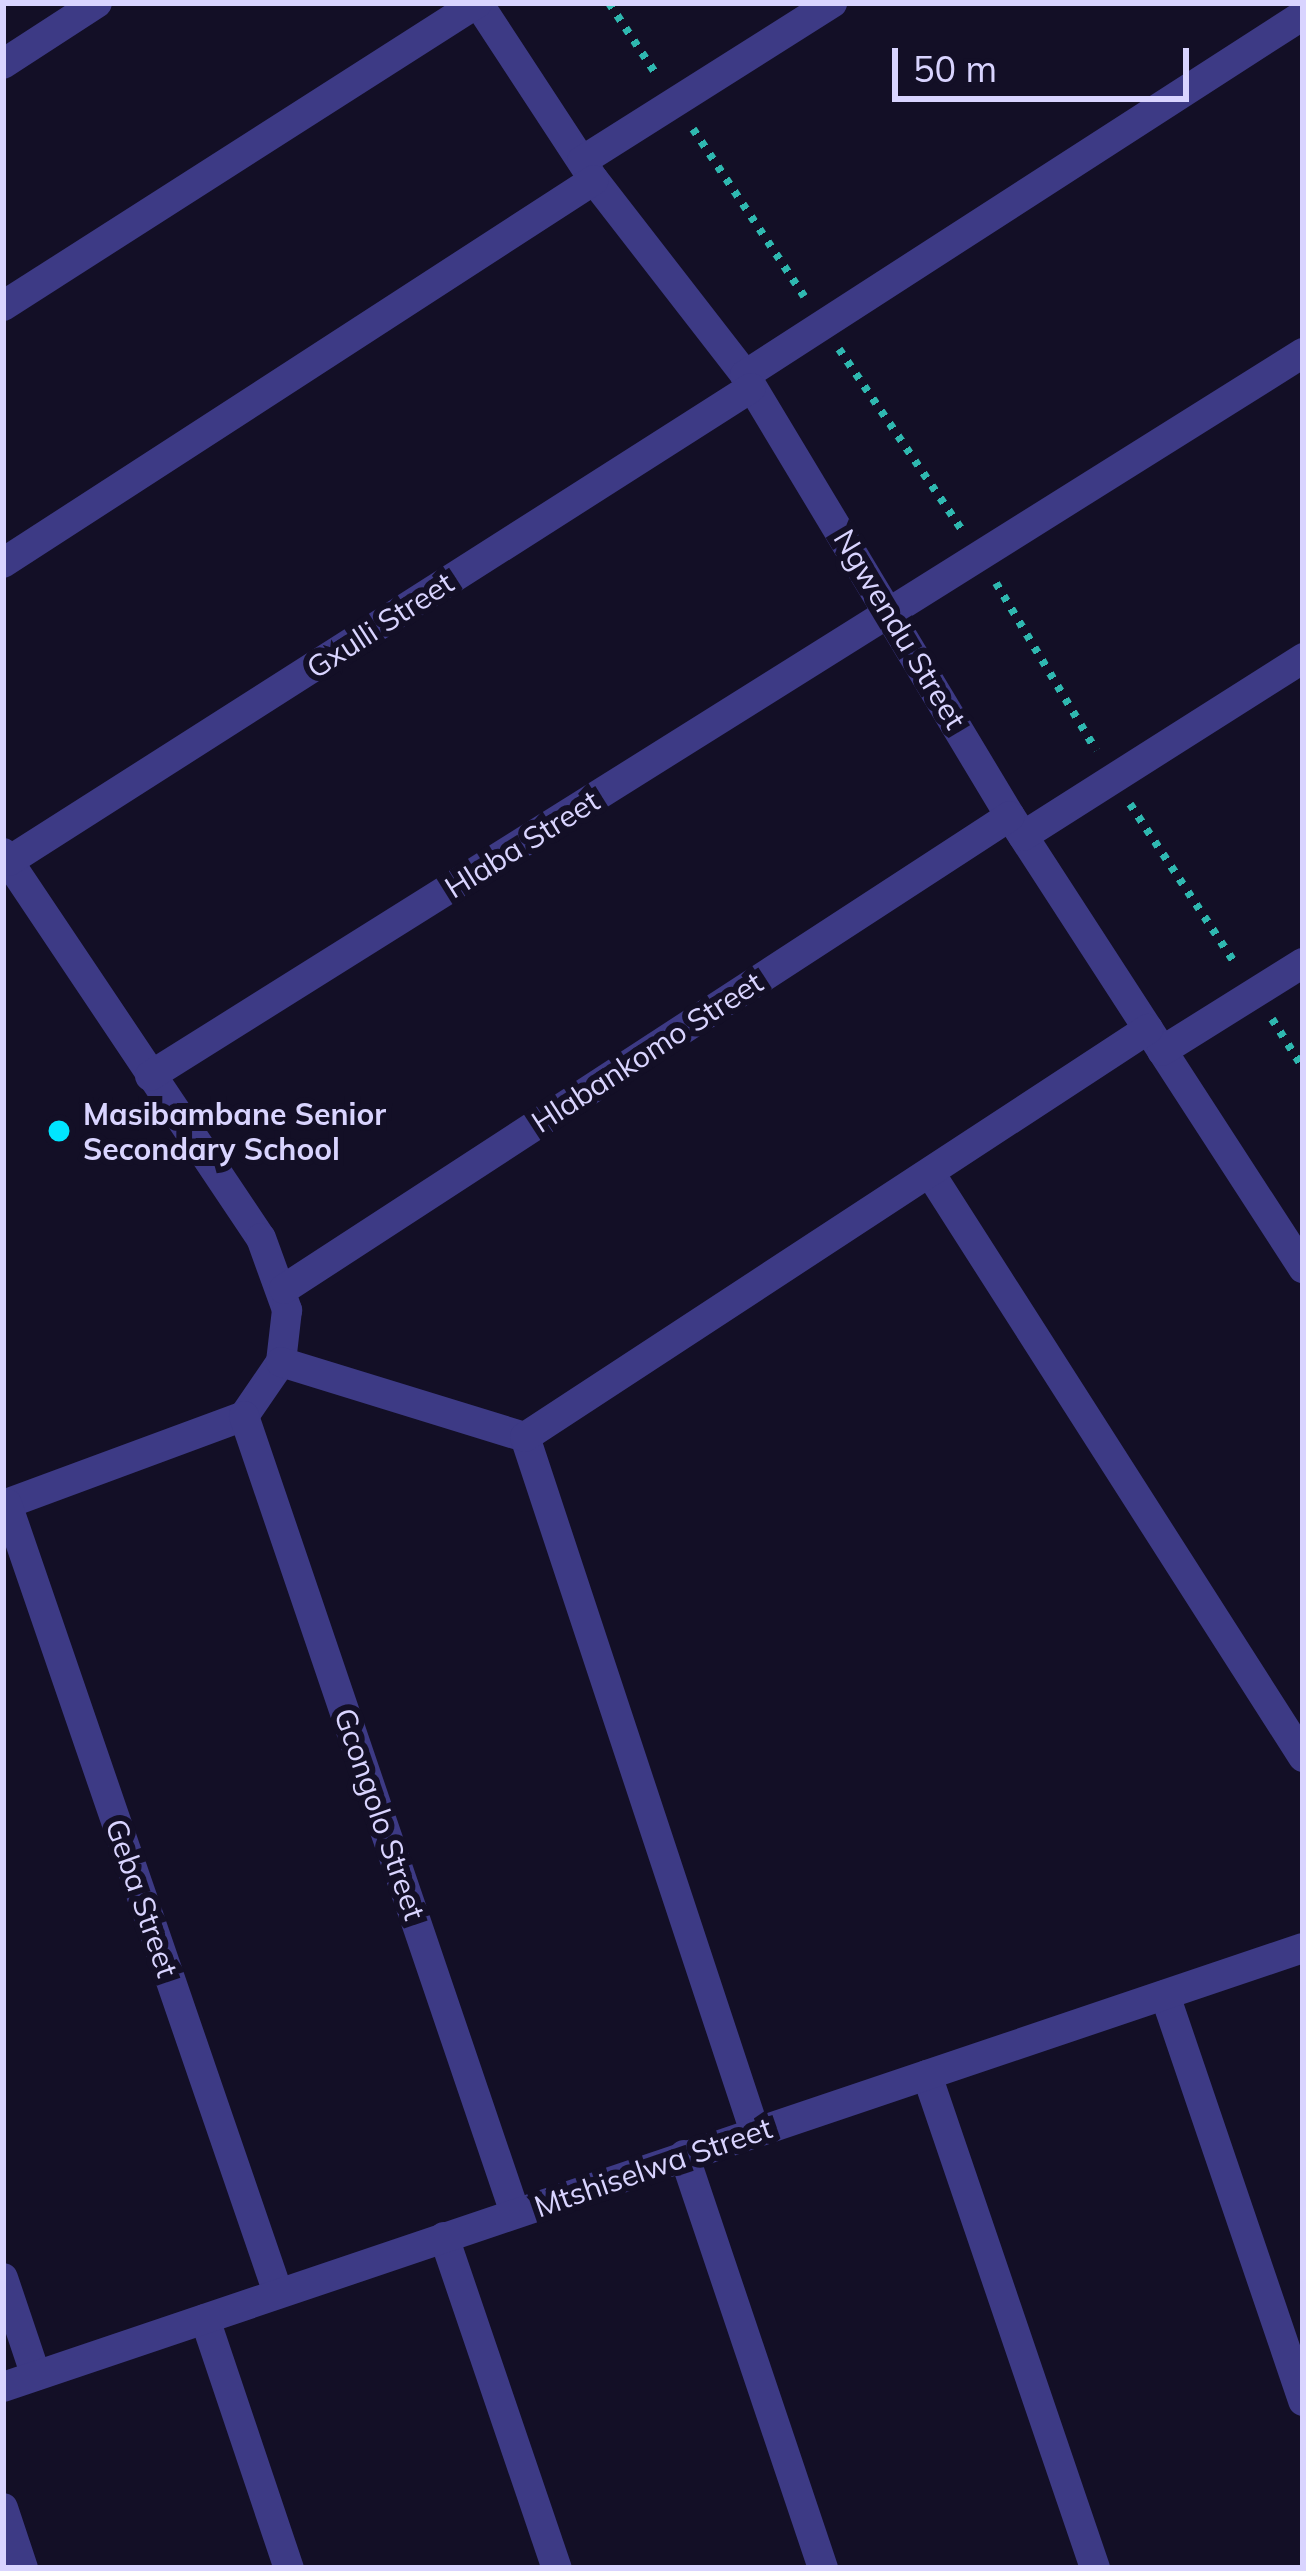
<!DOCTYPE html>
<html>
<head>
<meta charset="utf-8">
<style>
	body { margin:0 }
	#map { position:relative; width:1306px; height:2571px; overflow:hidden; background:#130f26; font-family:Mulish,sans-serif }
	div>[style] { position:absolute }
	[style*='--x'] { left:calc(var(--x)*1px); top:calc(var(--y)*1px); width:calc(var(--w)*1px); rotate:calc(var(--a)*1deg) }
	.path>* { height:8px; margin-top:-4px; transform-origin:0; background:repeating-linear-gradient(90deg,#2fb8b0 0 6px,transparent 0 15px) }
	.minor>* { height:30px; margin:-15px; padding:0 15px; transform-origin:15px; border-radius:15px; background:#3d3a85 }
	.dots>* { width:33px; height:33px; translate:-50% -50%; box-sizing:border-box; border:6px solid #130f26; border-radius:50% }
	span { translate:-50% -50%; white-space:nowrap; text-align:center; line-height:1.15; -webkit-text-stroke:12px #130f26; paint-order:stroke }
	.street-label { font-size:30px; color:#d9d4ff }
	.poi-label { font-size:30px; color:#d9d4ff; font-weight:700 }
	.left { translate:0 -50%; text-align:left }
	.frame { position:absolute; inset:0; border:6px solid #d9d4ff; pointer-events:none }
	.scale { position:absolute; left:892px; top:48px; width:297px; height:54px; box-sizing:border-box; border:6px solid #d9d4ff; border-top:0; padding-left:15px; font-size:36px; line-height:42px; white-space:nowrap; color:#d9d4ff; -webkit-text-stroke:9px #130f26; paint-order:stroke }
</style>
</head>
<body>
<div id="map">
	<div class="path">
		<div style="--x:609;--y:3;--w:89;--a:56.5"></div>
		<div style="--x:693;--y:129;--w:201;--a:56.4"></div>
		<div style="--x:839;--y:349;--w:219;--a:55.8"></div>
		<div style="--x:996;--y:583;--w:195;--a:59.1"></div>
		<div style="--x:1130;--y:804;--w:194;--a:56.6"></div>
		<div style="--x:1272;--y:1019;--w:58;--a:57.7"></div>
	</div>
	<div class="minor">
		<div style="--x:478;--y:3;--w:212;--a:56.8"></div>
		<div style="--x:594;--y:180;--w:247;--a:52.2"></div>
		<div style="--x:745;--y:375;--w:514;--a:59"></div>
		<div style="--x:1010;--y:816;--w:539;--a:57.05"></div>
		<div style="--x:3;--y:64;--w:112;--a:-33"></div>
		<div style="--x:582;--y:161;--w:296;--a:-32.3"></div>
		<div style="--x:3;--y:306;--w:563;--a:-32.59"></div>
		<div style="--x:745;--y:375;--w:664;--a:-32.83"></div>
		<div style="--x:3;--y:563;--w:704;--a:-32.95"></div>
		<div style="--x:1023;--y:836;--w:332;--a:-32.4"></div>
		<div style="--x:3;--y:853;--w:463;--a:56.2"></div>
		<div style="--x:261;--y:1238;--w:77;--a:70.1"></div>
		<div style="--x:287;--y:1310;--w:52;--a:96.6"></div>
		<div style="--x:281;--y:1362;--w:65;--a:124.4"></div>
		<div style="--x:244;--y:1416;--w:257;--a:159.7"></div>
		<div style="--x:9;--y:861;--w:880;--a:-32.52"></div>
		<div style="--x:1162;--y:1051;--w:166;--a:-32"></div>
		<div style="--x:150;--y:1076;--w:1361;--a:-32.09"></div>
		<div style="--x:930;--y:1173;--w:693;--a:57.43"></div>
		<div style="--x:284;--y:1289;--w:866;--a:-33.08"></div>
		<div style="--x:281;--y:1362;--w:255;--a:17.1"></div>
		<div style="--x:244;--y:1416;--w:842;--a:71.22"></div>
		<div style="--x:7;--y:1504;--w:834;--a:71.04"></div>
		<div style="--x:1165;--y:1995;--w:429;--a:71.2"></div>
		<div style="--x:927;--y:2075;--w:521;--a:71.18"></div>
		<div style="--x:755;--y:2132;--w:732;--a:-108.31"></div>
		<div style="--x:525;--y:1437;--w:745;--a:-33.22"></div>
		<div style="--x:684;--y:2155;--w:436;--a:71.4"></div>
		<div style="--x:444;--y:2237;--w:350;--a:71.2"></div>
		<div style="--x:3;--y:2278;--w:103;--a:71.4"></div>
		<div style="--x:205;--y:2319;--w:263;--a:71.4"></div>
		<div style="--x:3;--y:2387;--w:1372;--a:-18.66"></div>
		<div style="--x:3;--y:2508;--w:63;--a:71.6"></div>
	</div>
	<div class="dots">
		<div style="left:59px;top:1131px;background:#00e5ff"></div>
	</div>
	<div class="street-label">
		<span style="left:380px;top:625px;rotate:-33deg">Gxulli Street</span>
		<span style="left:900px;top:629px;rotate:59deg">Ngwendu Street</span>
		<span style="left:522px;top:844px;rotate:-32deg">Hlaba Street</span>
		<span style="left:647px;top:1052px;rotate:-33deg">Hlabankomo Street</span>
		<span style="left:380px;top:1814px;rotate:71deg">Gcongolo Street</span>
		<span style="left:142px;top:1898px;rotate:71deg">Geba Street</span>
		<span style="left:653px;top:2167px;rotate:-19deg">Mtshiselwa Street</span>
	</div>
	<div class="poi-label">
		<span class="left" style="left:83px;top:1131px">Masibambane Senior<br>Secondary School</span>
	</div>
	<div class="frame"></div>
	<div class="scale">50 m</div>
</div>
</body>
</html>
